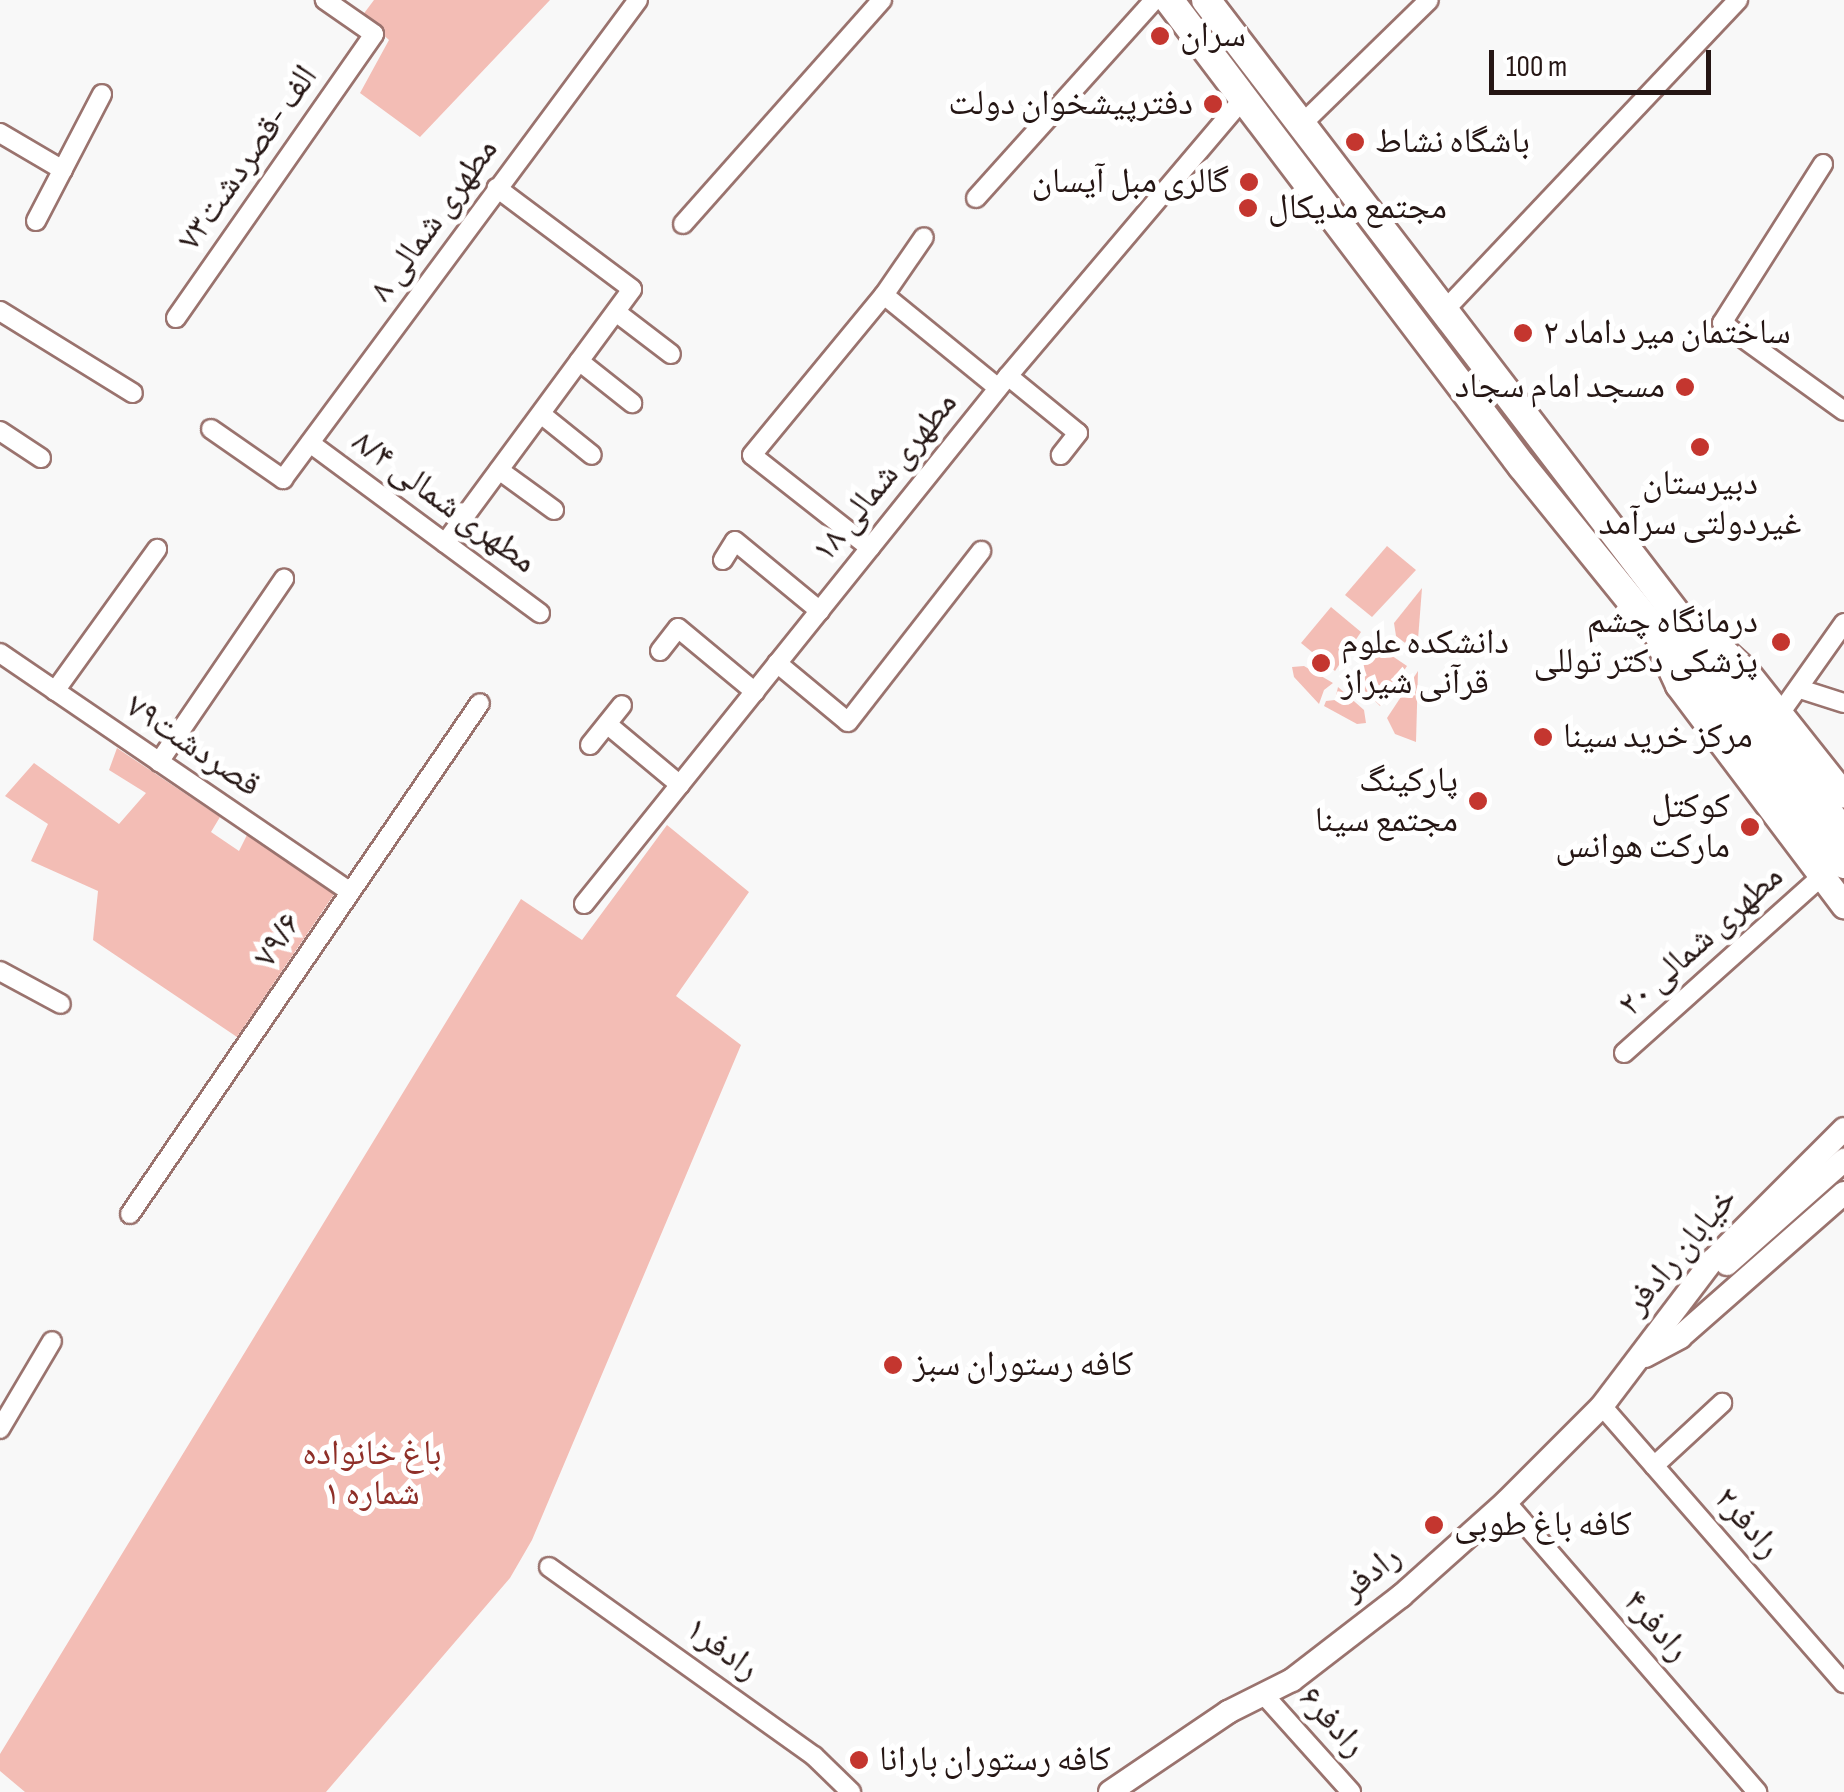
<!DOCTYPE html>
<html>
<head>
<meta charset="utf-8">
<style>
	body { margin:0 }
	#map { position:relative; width:1844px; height:1792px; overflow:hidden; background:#f8f8f8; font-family:"Sofia Sans Condensed","Noto Naskh Arabic",sans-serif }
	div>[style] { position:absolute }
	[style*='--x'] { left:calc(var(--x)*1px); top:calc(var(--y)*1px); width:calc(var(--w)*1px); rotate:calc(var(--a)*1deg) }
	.green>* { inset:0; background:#f3bdb5 }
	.roads { filter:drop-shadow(2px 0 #9a736e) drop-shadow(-2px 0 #9a736e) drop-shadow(0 2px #9a736e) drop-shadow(0 -2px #9a736e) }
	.minor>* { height:18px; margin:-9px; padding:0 9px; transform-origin:9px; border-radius:9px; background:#fff }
	.tertiary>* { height:22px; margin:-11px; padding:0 11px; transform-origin:11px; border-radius:11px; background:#fff }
	.secondary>* { height:25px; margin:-12.5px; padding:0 12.5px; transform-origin:12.5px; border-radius:12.5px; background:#fff }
	.primary>* { height:28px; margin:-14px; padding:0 14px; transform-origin:14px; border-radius:14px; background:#fff }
	.dots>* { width:28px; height:28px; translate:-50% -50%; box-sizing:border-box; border:5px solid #fff; border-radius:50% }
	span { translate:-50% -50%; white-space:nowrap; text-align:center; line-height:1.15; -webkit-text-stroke:10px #fff; paint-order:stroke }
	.poi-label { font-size:35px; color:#251614 }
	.left { translate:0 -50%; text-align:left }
	.right { translate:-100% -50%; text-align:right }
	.street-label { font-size:35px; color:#251614 }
	.park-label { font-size:35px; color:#8f2f28 }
	.scale { position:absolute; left:1489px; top:50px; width:222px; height:45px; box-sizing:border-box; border:5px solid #251614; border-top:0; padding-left:12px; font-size:30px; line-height:35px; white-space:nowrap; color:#251614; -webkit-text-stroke:8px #fff; paint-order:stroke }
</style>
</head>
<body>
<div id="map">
	<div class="green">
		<div style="clip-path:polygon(374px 0,550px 0,420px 137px,360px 93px,389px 40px,362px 16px)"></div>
		<div style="clip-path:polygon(1387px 546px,1416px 570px,1372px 617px,1345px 595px)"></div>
		<div style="clip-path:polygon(1422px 588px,1417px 652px,1396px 636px,1394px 623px)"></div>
		<div style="clip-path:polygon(1331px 607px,1361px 632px,1335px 671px,1301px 643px)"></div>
		<div style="clip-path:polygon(1376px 645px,1407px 666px,1380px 706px,1353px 679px)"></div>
		<div style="clip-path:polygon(1304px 666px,1333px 683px,1324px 690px,1319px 704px,1294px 677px,1292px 667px)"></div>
		<div style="clip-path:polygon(1418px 671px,1416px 742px,1395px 734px,1387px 718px)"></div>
		<div style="clip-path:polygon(1338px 687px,1364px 710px,1366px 723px,1357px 724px,1324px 706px,1326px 701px,1335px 700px)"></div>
		<div style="clip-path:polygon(117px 748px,220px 817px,211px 832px,239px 851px,247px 835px,335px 893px,237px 1037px,93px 940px,98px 891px,31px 861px,48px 824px,5px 796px,34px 763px,119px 824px,146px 793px,109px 770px)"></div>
		<div style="clip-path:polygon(667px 825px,749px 892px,676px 996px,741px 1045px,532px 1540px,510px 1578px,326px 1792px,25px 1792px,0 1771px,0 1754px,521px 899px,582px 940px)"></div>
	</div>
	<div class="roads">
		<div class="minor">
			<div style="--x:1302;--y:124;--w:177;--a:-44.3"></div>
			<div style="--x:0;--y:133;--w:73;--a:30.4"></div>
			<div style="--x:1823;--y:164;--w:188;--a:122.4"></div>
			<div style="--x:1722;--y:323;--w:150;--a:35.8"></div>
			<div style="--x:976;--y:198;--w:266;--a:-48"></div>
			<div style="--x:36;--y:221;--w:143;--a:-62.5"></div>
			<div style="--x:683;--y:224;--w:300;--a:-48.4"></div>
			<div style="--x:884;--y:295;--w:147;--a:39.2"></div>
			<div style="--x:0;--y:311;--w:156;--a:31.7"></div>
			<div style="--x:616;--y:312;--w:69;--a:37.4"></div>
			<div style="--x:1442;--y:313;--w:431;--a:-46.6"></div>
			<div style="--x:176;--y:318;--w:346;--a:-55.1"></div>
			<div style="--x:374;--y:34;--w:60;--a:-145.2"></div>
			<div style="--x:579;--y:361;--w:68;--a:38.4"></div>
			<div style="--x:1008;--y:376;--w:90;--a:39.2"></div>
			<div style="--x:1078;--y:433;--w:28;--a:128"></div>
			<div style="--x:541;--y:414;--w:65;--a:38.8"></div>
			<div style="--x:211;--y:429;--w:88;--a:34.8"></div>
			<div style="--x:283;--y:479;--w:596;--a:-53.46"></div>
			<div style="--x:0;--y:431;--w:49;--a:33.4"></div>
			<div style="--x:310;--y:443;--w:286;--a:36.5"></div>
			<div style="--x:499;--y:470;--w:68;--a:36"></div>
			<div style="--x:445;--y:543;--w:315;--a:-53.6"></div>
			<div style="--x:632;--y:289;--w:169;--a:-143.2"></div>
			<div style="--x:870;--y:548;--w:150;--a:-141.8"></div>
			<div style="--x:752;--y:455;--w:207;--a:-50.5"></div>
			<div style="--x:884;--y:295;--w:70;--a:-55.4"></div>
			<div style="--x:723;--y:560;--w:22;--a:-58"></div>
			<div style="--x:735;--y:541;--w:110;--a:39.5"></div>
			<div style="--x:660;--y:651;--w:29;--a:-52"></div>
			<div style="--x:678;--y:628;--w:100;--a:39.7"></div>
			<div style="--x:0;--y:653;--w:424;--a:34.3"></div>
			<div style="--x:777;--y:663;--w:92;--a:39.7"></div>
			<div style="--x:848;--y:722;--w:217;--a:-52.1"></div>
			<div style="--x:1800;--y:689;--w:46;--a:17.7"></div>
			<div style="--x:55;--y:691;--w:175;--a:-54.3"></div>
			<div style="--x:1781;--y:712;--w:109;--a:-54.7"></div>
			<div style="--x:607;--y:724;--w:95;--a:39.9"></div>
			<div style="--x:590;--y:745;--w:51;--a:-51.3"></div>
			<div style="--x:159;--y:762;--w:222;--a:-55.7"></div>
			<div style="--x:584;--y:904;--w:677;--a:-51.23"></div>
			<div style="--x:1008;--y:376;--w:365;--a:-49.7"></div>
			<div style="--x:0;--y:971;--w:69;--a:28.4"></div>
			<div style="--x:1624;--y:1053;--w:264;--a:-41.8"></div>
			<div style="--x:130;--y:1214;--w:619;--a:-55.59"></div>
			<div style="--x:1602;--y:1406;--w:368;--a:48.9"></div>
			<div style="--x:0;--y:1429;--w:102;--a:-59.4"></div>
			<div style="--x:1654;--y:1466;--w:93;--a:-42.8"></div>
			<div style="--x:1506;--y:1502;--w:384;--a:49.1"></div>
			<div style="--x:549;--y:1567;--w:325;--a:35.5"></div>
			<div style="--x:814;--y:1756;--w:52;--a:44.2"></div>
			<div style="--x:1265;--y:1696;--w:129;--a:48.1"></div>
		</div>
		<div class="tertiary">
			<div style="--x:1727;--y:1264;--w:157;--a:-41.6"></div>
			<div style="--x:1645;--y:1356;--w:40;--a:-28"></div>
			<div style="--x:1680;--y:1337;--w:218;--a:-41.3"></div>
			<div style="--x:1110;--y:1792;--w:143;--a:-34.1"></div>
			<div style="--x:1228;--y:1712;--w:72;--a:-26.6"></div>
			<div style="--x:1292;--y:1680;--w:138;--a:-37.6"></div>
			<div style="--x:1401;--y:1596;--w:141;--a:-41.8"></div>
			<div style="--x:1506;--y:1502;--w:136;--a:-45"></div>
			<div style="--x:1602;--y:1406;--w:183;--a:-52.8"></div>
			<div style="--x:1713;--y:1260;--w:185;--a:-45"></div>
		</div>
		<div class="secondary">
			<div style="--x:1693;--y:623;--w:70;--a:42.1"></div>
			<div style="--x:1745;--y:670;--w:159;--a:51.6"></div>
			<div style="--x:1660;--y:646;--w:43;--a:65.2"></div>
			<div style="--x:1678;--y:685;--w:276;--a:53"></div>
		</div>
		<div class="primary">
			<div style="--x:1169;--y:0;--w:585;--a:52.86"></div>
			<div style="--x:1522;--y:466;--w:512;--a:51.03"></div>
			<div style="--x:1206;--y:0;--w:1049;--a:52.55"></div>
		</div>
	</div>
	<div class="dots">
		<div style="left:1160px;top:36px;background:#c4362f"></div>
		<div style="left:1213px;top:104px;background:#c4362f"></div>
		<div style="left:1355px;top:142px;background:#c4362f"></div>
		<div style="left:1249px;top:182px;background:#c4362f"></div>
		<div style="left:1248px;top:208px;background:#c4362f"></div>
		<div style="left:1523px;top:333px;background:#c4362f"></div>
		<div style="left:1685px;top:387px;background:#c4362f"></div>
		<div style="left:1700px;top:447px;background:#c4362f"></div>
		<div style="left:1781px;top:642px;background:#c4362f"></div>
		<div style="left:1321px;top:663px;background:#c4362f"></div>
		<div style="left:1543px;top:737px;background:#c4362f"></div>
		<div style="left:1478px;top:801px;background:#c4362f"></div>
		<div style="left:1750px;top:827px;background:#c4362f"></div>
		<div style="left:893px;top:1365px;background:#c4362f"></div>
		<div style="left:1434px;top:1525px;background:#c4362f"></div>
		<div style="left:859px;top:1760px;background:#c4362f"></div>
	</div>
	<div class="poi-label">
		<span class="left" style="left:1180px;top:36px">سران</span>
		<span class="right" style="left:1193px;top:104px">دفترپیشخوان دولت</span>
		<span class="left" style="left:1375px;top:142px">باشگاه نشاط</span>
		<span class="right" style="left:1229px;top:182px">گالری مبل آیسان</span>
		<span class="left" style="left:1268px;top:208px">مجتمع مدیکال</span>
		<span class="left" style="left:1543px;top:333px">ساختمان میر داماد ۲</span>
		<span class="right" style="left:1665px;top:387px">مسجد امام سجاد</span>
		<span style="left:1700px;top:504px">دبیرستان<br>غیردولتی سرآمد</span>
		<span class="right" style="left:1758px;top:642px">درمانگاه چشم<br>پزشكی دكتر توللی</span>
		<span class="left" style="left:1341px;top:663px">دانشکده علوم<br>قرآنی شیراز</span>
		<span class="left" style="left:1563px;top:737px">مرکز خرید سینا</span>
		<span class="right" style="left:1458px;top:801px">پارکینگ<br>مجتمع سینا</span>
		<span class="right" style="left:1730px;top:827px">کوکتل<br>مارکت هوانس</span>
		<span class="left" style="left:913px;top:1365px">کافه رستوران سبز</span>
		<span class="left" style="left:1454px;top:1525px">کافه باغ طوبی</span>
		<span class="left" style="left:879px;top:1760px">کافه رستوران بارانا</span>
	</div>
	<div class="street-label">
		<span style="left:248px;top:158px;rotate:-55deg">الف -قصردشت۷۳</span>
		<span style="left:434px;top:220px;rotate:-54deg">۸ مطهری شمالی</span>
		<span style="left:885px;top:477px;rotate:-51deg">۱۸ مطهری شمالی</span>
		<span style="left:444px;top:502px;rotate:36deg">۸/۴ مطهری شمالی</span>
		<span style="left:193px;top:746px;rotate:34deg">قصردشت۷۹</span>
		<span style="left:278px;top:940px;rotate:-56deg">۷۹/۶</span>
		<span style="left:1701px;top:941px;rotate:-42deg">۲۰ مطهری شمالی</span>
		<span style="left:1681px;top:1251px;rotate:-50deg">خیابان رادفر</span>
		<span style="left:1747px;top:1523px;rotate:49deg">رادفر۲</span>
		<span style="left:1371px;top:1573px;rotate:-39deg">رادفر</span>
		<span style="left:1656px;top:1626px;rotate:49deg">رادفر۴</span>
		<span style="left:722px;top:1649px;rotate:36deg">رادفر۱</span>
		<span style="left:1332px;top:1722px;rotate:48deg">رادفر۶</span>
	</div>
	<div class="park-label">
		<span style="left:372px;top:1474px">باغ خانواده<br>شماره ۱</span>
	</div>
	<div class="scale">100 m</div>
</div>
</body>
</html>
